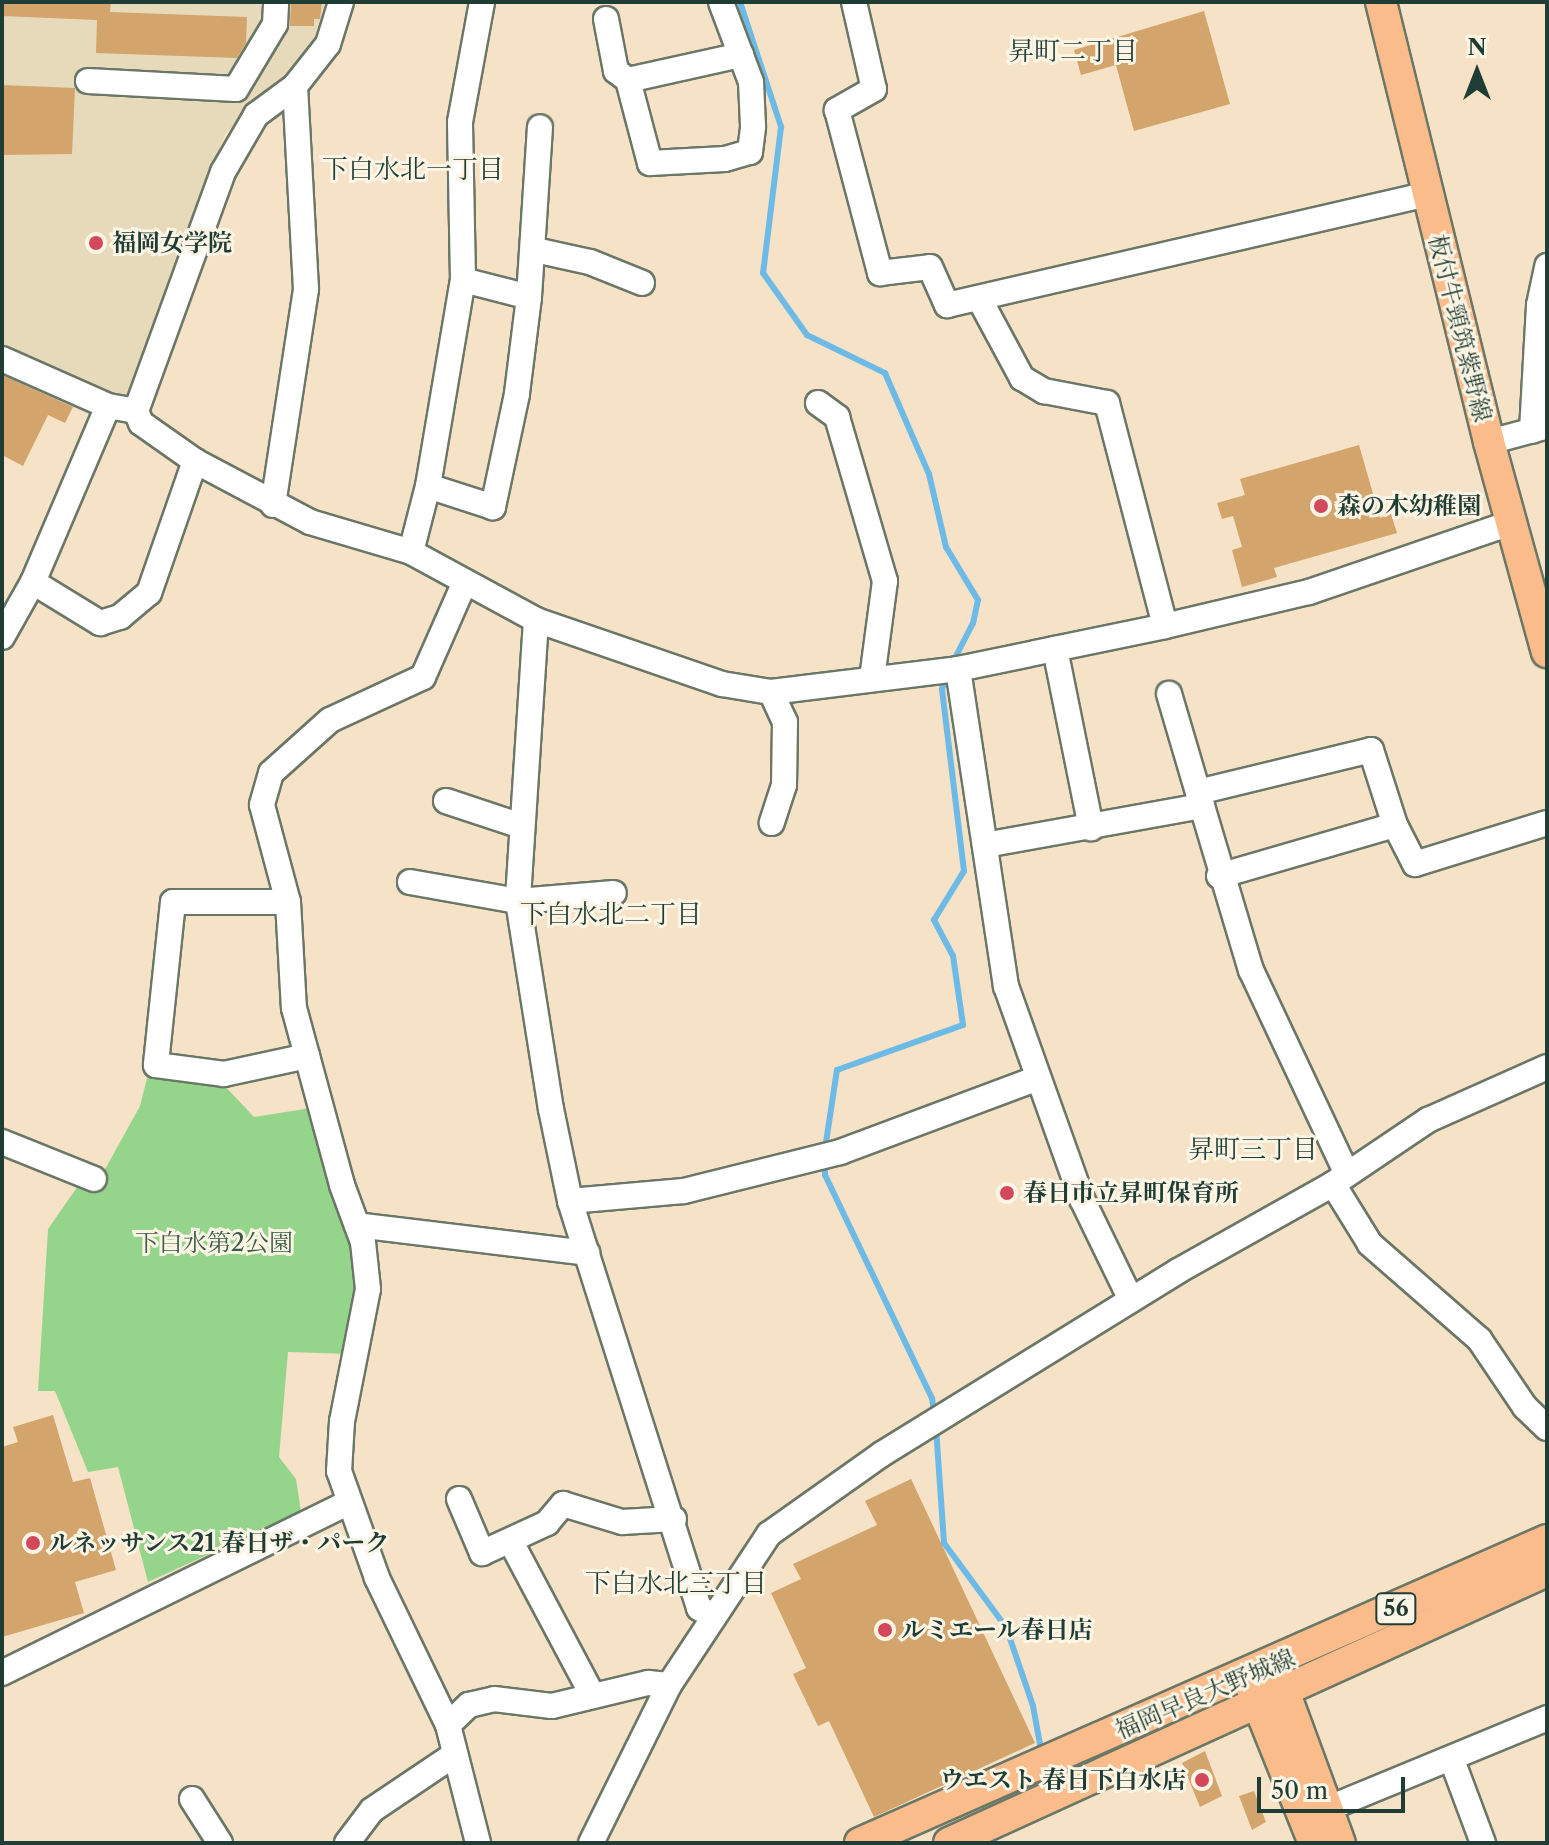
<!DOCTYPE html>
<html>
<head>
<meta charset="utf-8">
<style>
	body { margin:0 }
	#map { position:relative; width:1549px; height:1845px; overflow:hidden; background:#f6e2c7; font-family:"Libre Caslon Text","Noto Serif JP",serif }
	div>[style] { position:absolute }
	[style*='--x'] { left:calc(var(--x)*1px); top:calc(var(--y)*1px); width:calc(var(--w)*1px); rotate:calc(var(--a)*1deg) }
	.built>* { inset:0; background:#e7daba }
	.green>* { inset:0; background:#95d58b }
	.stream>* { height:6px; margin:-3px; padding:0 3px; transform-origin:3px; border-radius:3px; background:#6ebae7 }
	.building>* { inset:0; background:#d3a46b }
	.roads { filter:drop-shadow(2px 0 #6a7767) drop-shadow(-2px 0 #6a7767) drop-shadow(0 2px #6a7767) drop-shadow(0 -2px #6a7767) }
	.minor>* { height:24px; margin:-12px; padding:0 12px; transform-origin:12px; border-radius:12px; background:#fff }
	.major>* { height:30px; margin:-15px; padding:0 15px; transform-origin:15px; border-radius:15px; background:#fabc8b }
	.dots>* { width:22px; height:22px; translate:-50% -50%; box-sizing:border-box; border:4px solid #fcf5e5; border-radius:50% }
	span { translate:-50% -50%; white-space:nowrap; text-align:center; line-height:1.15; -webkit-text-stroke:6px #fcf5e5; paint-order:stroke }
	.shield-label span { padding:2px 6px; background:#fcf5e5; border:2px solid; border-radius:6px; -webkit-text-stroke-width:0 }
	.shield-label { font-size:22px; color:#1f3d34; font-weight:700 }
	.poi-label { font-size:24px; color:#1f3d34; font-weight:700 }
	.left { translate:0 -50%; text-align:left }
	.right { translate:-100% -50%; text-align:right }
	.street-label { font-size:24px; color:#1f3d34 }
	.park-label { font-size:24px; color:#375b45 }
	.neighbourhood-label { font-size:26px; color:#1f3d34 }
	.frame { position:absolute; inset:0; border:4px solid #1f3d34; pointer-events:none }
	.north { position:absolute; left:1437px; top:32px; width:80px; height:80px; -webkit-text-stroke:6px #fcf5e5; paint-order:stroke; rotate:0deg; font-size:22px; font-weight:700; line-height:32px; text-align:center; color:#1f3d34 }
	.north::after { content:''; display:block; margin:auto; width:28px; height:36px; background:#1f3d34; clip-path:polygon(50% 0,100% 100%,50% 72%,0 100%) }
	.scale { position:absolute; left:1257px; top:1777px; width:148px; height:36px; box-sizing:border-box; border:4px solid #1f3d34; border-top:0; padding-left:10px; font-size:24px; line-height:28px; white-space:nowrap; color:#1f3d34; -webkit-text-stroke:6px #fcf5e5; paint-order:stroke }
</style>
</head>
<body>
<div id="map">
	<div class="built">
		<div style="clip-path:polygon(2px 2px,333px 2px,305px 54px,224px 135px,140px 393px,119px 404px,2px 351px)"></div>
	</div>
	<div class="green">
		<div style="clip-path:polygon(149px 1070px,221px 1082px,254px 1117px,311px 1108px,353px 1241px,361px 1287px,348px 1354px,288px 1352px,279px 1457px,296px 1479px,301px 1512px,148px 1582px,118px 1467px,88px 1472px,55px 1391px,38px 1391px,48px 1229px,89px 1170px,103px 1173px,140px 1106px)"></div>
	</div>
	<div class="stream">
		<div style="--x:740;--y:2;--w:132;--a:71.8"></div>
		<div style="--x:781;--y:127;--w:147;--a:97"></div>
		<div style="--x:763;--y:273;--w:76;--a:54.6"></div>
		<div style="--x:807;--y:335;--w:87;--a:26"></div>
		<div style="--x:885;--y:373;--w:110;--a:66.5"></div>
		<div style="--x:929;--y:474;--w:75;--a:76.9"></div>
		<div style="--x:946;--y:547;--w:62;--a:58.9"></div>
		<div style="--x:978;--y:600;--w:24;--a:102"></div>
		<div style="--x:973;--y:623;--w:46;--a:117.1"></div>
		<div style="--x:825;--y:1149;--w:80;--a:-81.4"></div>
		<div style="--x:837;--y:1070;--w:134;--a:-19.7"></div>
		<div style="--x:963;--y:1025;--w:70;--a:-98.2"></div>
		<div style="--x:953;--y:956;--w:41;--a:-117.8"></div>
		<div style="--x:934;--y:920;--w:57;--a:-58.5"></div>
		<div style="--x:964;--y:871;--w:183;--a:-96.9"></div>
		<div style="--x:942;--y:689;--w:12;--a:-70"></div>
		<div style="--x:825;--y:1160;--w:15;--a:90"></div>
		<div style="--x:825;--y:1175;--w:247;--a:64.4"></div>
		<div style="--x:932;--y:1398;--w:15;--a:82"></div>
		<div style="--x:936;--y:1428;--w:115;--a:86"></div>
		<div style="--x:944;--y:1543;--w:104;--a:53.6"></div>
		<div style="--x:1006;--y:1627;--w:83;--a:71.1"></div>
		<div style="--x:1033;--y:1706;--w:50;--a:79.6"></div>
	</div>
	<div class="building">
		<div style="clip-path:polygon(2px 2px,111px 2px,110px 12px,247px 17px,246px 43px,237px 58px,96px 53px,97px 20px,2px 16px)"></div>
		<div style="clip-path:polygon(291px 2px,322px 2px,320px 19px,314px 19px,314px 26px,290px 26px)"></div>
		<div style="clip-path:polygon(1204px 11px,1230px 104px,1134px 131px,1116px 65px,1081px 75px,1074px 50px)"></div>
		<div style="clip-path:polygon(2px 85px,75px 88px,72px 154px,2px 155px)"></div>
		<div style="clip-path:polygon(2px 375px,73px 407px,65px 423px,48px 415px,23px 466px,2px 455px)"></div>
		<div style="clip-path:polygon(1359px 445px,1380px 518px,1391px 514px,1397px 533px,1274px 568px,1277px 577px,1242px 587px,1232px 550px,1242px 547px,1233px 516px,1222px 519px,1217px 503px,1245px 495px,1240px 479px)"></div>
		<div style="clip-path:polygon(53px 1415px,73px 1482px,90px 1478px,116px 1570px,75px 1582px,84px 1613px,2px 1637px,2px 1447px,18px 1442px,13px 1427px)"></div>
		<div style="clip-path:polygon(911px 1479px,1035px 1743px,874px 1817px,829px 1721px,818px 1726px,793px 1674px,806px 1668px,771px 1593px,801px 1579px,793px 1564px,877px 1525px,865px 1501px)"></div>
		<div style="clip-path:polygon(1205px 1751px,1222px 1796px,1200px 1807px,1182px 1763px)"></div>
		<div style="clip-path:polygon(1254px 1791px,1266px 1822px,1252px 1830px,1239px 1796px)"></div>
	</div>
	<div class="roads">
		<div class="minor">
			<div style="--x:854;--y:2;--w:89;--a:77.1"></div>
			<div style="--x:874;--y:89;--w:43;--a:150.4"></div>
			<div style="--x:837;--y:110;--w:169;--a:75.2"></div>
			<div style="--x:880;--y:273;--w:50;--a:-6.8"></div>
			<div style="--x:930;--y:267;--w:42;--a:65.9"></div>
			<div style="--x:947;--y:305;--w:492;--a:-13"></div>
			<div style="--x:606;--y:19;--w:53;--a:79.1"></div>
			<div style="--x:616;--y:71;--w:15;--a:37"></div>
			<div style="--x:628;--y:80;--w:86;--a:75.2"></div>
			<div style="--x:650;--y:163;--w:75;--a:-3.1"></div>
			<div style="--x:725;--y:159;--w:26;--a:-16"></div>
			<div style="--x:750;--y:152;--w:26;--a:-83"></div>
			<div style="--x:753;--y:126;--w:44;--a:-92.6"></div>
			<div style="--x:751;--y:82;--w:85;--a:-110.6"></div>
			<div style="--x:628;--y:80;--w:116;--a:-12.5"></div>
			<div style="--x:88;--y:81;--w:148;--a:3.1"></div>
			<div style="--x:236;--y:89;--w:76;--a:-59"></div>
			<div style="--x:275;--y:24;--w:22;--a:-87"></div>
			<div style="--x:535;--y:250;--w:56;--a:12.3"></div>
			<div style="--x:590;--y:262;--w:56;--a:22"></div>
			<div style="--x:463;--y:280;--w:158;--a:-91.1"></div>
			<div style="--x:460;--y:122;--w:122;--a:-79.6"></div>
			<div style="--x:529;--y:297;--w:170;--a:-86.3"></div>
			<div style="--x:980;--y:300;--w:89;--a:61.7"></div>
			<div style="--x:1022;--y:378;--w:26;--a:31"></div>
			<div style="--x:1044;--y:391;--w:64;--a:10.8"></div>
			<div style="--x:1107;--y:403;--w:230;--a:75.4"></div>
			<div style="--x:2;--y:359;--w:116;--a:23.9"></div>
			<div style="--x:108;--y:406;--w:28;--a:10"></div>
			<div style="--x:136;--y:411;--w:13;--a:67"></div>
			<div style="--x:141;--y:423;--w:66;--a:35.1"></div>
			<div style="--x:195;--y:461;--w:130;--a:27.9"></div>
			<div style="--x:310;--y:522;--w:105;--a:16.5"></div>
			<div style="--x:411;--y:552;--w:142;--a:28.5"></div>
			<div style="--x:536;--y:620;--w:197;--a:19"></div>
			<div style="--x:722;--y:684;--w:50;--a:9.3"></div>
			<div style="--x:771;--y:692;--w:188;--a:-7"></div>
			<div style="--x:958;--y:669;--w:211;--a:-11.7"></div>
			<div style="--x:1165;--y:626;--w:148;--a:-13.3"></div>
			<div style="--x:1309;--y:592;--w:213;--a:-18.9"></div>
			<div style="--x:818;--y:403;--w:24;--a:36"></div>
			<div style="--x:837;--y:417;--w:171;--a:73.7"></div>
			<div style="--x:885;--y:581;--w:99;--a:97.6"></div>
			<div style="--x:136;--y:411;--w:254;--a:-70"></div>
			<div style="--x:223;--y:172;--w:66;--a:-59.9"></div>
			<div style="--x:256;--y:115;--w:49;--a:-36.6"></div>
			<div style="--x:295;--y:86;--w:53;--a:-51.8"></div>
			<div style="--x:328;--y:44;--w:44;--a:-72.8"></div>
			<div style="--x:1532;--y:431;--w:126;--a:-86.8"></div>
			<div style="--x:1539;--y:305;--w:40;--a:-78"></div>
			<div style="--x:1489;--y:442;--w:58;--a:-15"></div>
			<div style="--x:273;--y:505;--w:219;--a:-81.3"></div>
			<div style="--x:306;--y:289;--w:203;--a:-93.1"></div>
			<div style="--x:411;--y:552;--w:68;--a:-75.6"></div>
			<div style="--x:428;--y:486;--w:209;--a:-80.4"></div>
			<div style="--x:463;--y:280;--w:68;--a:14.4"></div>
			<div style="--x:529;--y:297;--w:98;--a:97.1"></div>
			<div style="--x:517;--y:394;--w:116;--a:102"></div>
			<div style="--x:493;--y:507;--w:68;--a:-162.1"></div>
			<div style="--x:33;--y:582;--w:79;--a:31.5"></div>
			<div style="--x:100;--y:623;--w:21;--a:-17"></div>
			<div style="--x:120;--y:617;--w:38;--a:-40"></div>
			<div style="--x:149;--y:593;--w:140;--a:-70.8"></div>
			<div style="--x:464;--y:584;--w:102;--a:113.8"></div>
			<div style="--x:423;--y:677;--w:102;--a:155.2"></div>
			<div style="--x:330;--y:720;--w:79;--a:138.1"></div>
			<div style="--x:271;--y:773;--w:33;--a:106"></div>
			<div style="--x:262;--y:805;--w:100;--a:75"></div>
			<div style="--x:288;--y:902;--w:106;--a:86.8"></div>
			<div style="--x:294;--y:1008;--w:183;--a:74.8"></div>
			<div style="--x:342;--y:1185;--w:61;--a:69.8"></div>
			<div style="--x:363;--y:1242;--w:47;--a:83.9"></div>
			<div style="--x:368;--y:1289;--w:135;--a:101.1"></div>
			<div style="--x:342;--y:1421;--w:50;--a:93.4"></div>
			<div style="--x:339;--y:1471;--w:114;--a:70.4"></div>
			<div style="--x:377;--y:1578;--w:163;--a:64.2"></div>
			<div style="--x:448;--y:1725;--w:122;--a:75.7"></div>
			<div style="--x:536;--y:620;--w:282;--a:93.7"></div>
			<div style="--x:518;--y:901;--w:211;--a:81"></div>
			<div style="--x:551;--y:1109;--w:94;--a:78.3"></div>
			<div style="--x:570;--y:1201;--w:427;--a:72.4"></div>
			<div style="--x:699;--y:1608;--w:16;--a:30"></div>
			<div style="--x:2;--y:637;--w:63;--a:-60.6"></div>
			<div style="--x:33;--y:582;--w:191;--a:-66.9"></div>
			<div style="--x:1055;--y:649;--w:183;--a:78.6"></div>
			<div style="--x:958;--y:669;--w:321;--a:81.4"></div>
			<div style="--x:1006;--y:986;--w:226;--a:70.4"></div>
			<div style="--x:1082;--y:1199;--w:112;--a:64.1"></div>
			<div style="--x:771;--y:692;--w:33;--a:65"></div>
			<div style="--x:785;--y:722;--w:63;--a:90.9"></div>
			<div style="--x:784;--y:785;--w:40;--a:108"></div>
			<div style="--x:1198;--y:792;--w:178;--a:-13.6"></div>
			<div style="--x:1371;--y:750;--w:79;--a:72.3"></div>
			<div style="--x:446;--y:801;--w:79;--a:18.4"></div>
			<div style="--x:1202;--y:806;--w:171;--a:73.4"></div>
			<div style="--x:1251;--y:970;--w:225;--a:64.8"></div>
			<div style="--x:985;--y:845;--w:220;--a:-10.2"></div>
			<div style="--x:1202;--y:806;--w:117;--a:-106.4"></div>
			<div style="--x:1219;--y:876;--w:183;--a:-16.2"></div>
			<div style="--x:1395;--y:825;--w:44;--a:62.9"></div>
			<div style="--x:1415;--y:864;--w:138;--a:-17.3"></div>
			<div style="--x:410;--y:882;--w:110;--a:10"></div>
			<div style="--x:518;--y:901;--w:96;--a:-4.8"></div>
			<div style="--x:288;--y:902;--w:115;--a:180"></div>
			<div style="--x:173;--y:902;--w:164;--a:96"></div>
			<div style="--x:156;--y:1065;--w:69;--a:7.5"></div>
			<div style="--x:224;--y:1074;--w:85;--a:-12.2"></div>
			<div style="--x:2;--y:1142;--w:99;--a:21.9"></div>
			<div style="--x:1333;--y:1184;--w:70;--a:58.3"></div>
			<div style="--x:1370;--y:1244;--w:145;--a:41.1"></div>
			<div style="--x:1479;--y:1339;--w:82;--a:55.9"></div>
			<div style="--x:1525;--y:1407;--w:30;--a:44"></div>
			<div style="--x:570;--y:1201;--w:114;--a:-5"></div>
			<div style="--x:684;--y:1191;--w:161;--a:-14"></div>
			<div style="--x:840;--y:1152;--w:211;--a:-20.5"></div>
			<div style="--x:357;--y:1225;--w:232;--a:6.9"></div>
			<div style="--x:459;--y:1499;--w:59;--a:66.9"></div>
			<div style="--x:482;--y:1553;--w:72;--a:-24.8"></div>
			<div style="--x:547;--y:1523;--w:25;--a:-50"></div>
			<div style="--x:563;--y:1504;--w:62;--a:17"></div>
			<div style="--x:622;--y:1522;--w:52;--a:-3.3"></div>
			<div style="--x:511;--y:1542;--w:174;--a:62"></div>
			<div style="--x:2;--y:1673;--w:386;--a:-26.2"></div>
			<div style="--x:448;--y:1725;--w:29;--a:-44"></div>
			<div style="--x:469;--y:1705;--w:26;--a:-13"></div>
			<div style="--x:494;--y:1699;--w:58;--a:6.9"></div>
			<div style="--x:552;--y:1706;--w:99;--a:-13.5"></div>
			<div style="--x:648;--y:1683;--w:21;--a:5"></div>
			<div style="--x:1452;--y:1760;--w:89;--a:69.5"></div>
			<div style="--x:192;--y:1799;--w:52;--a:57.5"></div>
			<div style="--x:1329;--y:1808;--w:236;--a:-22.4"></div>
			<div style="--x:347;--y:1843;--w:41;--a:-52.9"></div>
			<div style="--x:372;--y:1810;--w:99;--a:-33.9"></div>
			<div style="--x:591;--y:1843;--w:176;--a:-63.7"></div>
			<div style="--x:669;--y:1685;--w:181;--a:-56.5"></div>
			<div style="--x:769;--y:1534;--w:138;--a:-35.3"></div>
			<div style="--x:882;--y:1454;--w:348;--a:-31.7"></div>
			<div style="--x:1178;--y:1271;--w:178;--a:-29.3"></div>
			<div style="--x:1333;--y:1184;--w:115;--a:-34"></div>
			<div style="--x:1428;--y:1120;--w:130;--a:-24"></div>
		</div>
		<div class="major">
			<div style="--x:1381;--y:2;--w:453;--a:76.2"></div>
			<div style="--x:1489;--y:442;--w:218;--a:74.6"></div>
			<div style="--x:1277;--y:1672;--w:182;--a:69.8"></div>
			<div style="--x:1252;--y:1689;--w:166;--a:68.1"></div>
			<div style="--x:860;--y:1843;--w:751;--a:-23.8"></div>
			<div style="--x:949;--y:1843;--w:657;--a:-24.46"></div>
		</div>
	</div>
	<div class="dots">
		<div style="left:96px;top:243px;background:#d1495b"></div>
		<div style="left:1321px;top:506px;background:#d1495b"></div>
		<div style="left:1007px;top:1193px;background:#d1495b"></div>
		<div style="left:33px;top:1543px;background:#d1495b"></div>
		<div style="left:885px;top:1630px;background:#d1495b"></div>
		<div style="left:1202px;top:1780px;background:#d1495b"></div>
	</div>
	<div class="shield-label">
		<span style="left:1396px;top:1609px">56</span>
	</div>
	<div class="poi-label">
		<span class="left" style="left:112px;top:243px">福岡女学院</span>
		<span class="left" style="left:1337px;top:506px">森の木幼稚園</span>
		<span class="left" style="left:1023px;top:1193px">春日市立昇町保育所</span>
		<span class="left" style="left:49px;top:1543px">ルネッサンス21 春日ザ・パーク</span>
		<span class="left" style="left:901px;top:1630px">ルミエール春日店</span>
		<span class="right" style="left:1186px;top:1780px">ウエスト 春日下白水店</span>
	</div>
	<div class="street-label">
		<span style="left:1460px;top:328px;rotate:76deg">板付牛頸筑紫野線</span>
		<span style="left:1205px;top:1694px;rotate:-23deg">福岡早良大野城線</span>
	</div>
	<div class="park-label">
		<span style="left:214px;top:1243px">下白水第2公園</span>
	</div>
	<div class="neighbourhood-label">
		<span style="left:1073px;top:52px">昇町二丁目</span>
		<span style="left:413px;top:170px">下白水北一丁目</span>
		<span style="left:611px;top:915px">下白水北二丁目</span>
		<span style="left:1253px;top:1150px">昇町三丁目</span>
		<span style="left:676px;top:1584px">下白水北三丁目</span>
	</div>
	<div class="frame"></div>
	<div class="north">N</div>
	<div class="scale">50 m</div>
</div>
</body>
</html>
